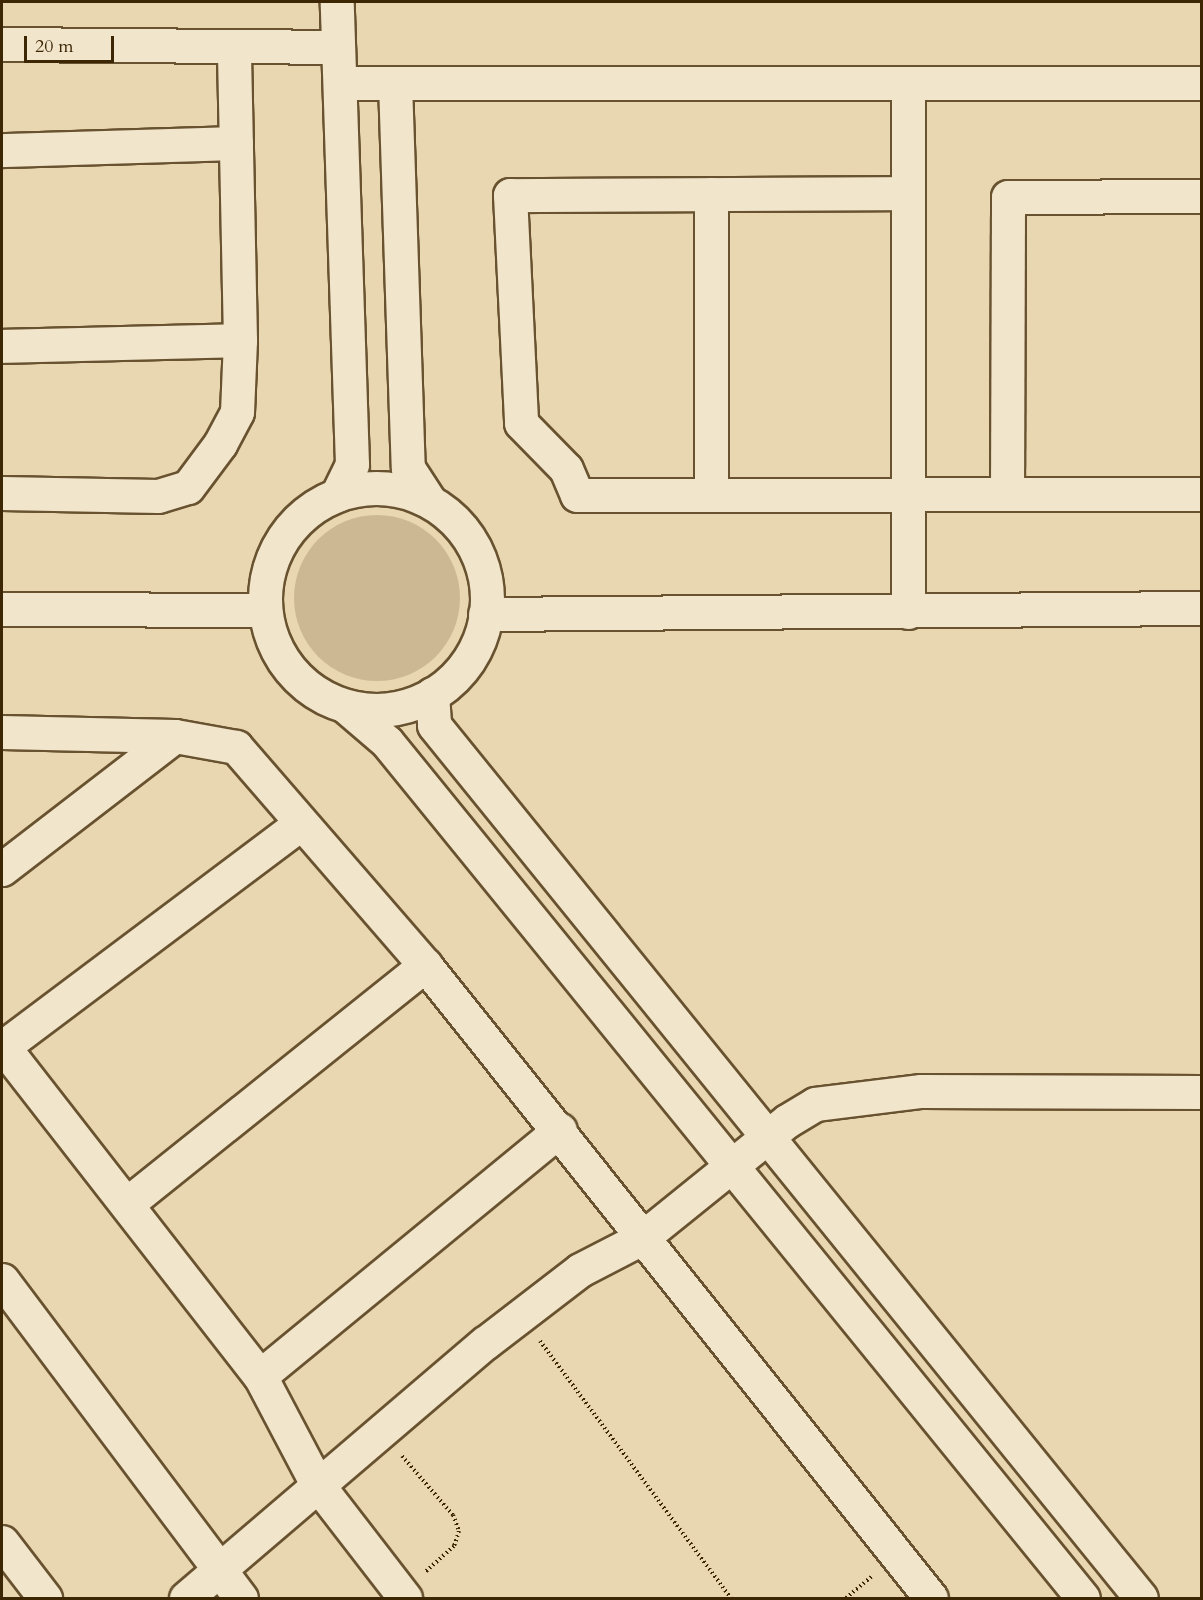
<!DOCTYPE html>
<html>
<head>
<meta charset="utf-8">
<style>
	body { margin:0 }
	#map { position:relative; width:1203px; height:1600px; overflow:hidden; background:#e9d7b1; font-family:Cardo,serif }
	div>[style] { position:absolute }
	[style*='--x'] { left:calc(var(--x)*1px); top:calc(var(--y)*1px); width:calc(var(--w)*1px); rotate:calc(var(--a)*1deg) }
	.green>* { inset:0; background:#ccb994 }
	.round { border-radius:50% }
	.path>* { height:4px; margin-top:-2px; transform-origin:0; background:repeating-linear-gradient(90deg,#3d2604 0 1.5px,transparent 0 4.5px) }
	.roads { filter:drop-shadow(2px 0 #68522f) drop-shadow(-2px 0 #68522f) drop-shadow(0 2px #68522f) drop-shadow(0 -2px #68522f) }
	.minor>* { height:33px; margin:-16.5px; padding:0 16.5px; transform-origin:16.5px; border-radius:16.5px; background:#f1e5cc }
	.minor>.ring { margin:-16.5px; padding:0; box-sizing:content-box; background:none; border:33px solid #f1e5cc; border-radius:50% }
	span { translate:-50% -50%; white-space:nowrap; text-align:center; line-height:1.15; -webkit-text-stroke:6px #f1e5cc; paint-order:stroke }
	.frame { position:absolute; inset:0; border:3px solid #3d2604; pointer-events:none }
	.scale { position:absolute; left:24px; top:36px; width:90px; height:27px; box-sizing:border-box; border:3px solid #3d2604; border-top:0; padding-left:8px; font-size:18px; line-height:21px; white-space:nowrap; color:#3d2604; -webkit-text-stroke:4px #f1e5cc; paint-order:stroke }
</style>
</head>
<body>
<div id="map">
	<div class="green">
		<div class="round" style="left:294px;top:515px;width:166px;height:166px"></div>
	</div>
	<div class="path">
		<div style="--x:540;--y:1341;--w:320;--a:53.4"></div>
		<div style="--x:402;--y:1456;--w:78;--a:49.2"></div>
		<div style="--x:453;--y:1515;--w:17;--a:69"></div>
		<div style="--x:459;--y:1531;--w:16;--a:108"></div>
		<div style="--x:454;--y:1546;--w:40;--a:138"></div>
		<div style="--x:846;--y:1598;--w:35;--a:-40"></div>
	</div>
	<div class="roads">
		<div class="minor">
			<div style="--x:2;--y:44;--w:336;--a:0.5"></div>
			<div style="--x:340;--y:83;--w:862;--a:0"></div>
			<div style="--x:395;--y:83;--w:385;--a:88.1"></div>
			<div style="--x:408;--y:468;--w:37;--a:57"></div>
			<div style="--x:2;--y:150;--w:234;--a:-1.7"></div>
			<div style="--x:908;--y:193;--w:398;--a:179.7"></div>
			<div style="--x:510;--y:195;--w:228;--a:87.2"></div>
			<div style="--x:521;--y:423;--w:64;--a:45.6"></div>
			<div style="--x:566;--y:469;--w:28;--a:67"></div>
			<div style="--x:577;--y:495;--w:625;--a:-0.09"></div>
			<div style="--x:711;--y:194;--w:301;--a:90"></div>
			<div style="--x:2;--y:346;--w:238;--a:-1.4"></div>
			<div class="ring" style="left:265px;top:488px;width:189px;height:189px"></div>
			<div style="--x:2;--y:493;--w:156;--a:1.1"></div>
			<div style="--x:158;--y:496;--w:31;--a:-17"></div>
			<div style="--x:188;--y:487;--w:54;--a:-53.3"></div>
			<div style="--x:220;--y:444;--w:36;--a:-62"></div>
			<div style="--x:237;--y:412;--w:72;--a:-87.6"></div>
			<div style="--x:240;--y:340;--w:294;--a:-91.2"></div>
			<div style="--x:1007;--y:494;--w:297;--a:-89.8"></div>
			<div style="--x:1008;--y:197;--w:194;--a:-0.3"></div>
			<div style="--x:337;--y:495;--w:34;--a:-64"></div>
			<div style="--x:352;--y:464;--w:462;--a:-91.9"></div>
			<div style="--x:2;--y:609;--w:263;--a:0.2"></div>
			<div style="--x:908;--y:612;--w:529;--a:-90"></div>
			<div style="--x:485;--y:614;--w:717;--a:-0.48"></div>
			<div style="--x:432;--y:694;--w:31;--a:86"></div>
			<div style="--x:434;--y:725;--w:1123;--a:51"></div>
			<div style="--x:345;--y:706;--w:55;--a:40.6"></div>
			<div style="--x:387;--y:742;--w:1103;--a:50.89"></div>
			<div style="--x:2;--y:732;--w:173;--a:1.3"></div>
			<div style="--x:175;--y:736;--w:62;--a:10.2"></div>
			<div style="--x:236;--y:747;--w:289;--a:49.1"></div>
			<div style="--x:425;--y:965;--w:810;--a:51.36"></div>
			<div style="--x:2;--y:869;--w:218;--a:-37.6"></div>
			<div style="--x:2;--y:1045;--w:420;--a:52.1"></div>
			<div style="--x:260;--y:1376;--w:122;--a:62.2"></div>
			<div style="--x:317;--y:1484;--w:144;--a:52.3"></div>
			<div style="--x:3;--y:1047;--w:373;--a:-36.9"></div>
			<div style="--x:128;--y:1203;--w:381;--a:-38.7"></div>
			<div style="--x:2;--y:1280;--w:398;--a:53.1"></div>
			<div style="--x:260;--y:1376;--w:388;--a:-39.4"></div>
			<div style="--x:2;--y:1542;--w:71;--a:52.5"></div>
			<div style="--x:186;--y:1598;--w:393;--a:-40.5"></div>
			<div style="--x:485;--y:1343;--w:120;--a:-37.5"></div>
			<div style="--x:580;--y:1270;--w:70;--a:-27.3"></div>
			<div style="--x:642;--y:1238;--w:186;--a:-38.9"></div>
			<div style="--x:787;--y:1121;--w:33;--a:-31"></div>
			<div style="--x:815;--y:1104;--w:107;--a:-7"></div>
			<div style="--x:921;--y:1091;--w:281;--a:0.2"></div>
		</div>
	</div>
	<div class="frame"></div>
	<div class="scale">20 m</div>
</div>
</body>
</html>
